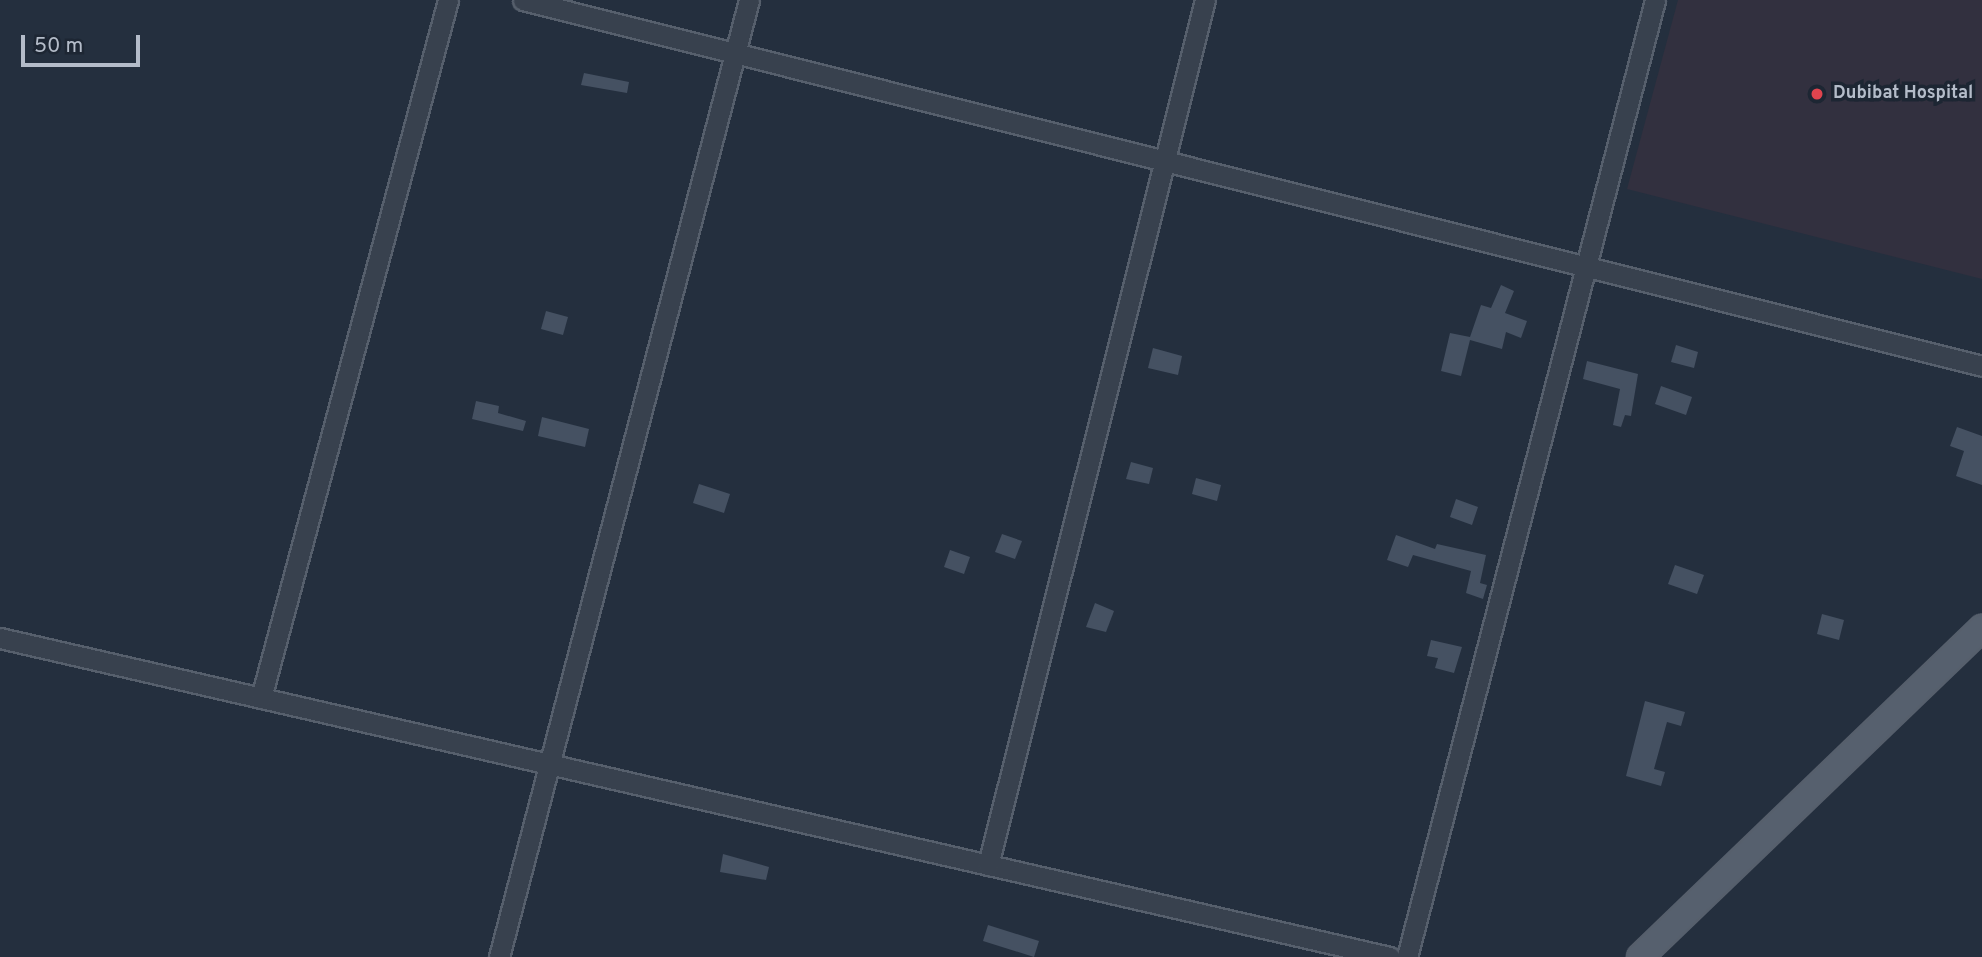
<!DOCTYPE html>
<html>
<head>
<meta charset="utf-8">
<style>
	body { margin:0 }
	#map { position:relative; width:1982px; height:957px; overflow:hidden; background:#242f3e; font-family:Overpass,sans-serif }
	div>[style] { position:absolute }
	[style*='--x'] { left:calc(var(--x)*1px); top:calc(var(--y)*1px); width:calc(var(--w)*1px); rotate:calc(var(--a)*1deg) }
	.medical>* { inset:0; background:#32303f }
	.building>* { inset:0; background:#455162 }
	.roads { filter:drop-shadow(2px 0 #565f6c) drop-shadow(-2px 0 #565f6c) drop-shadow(0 2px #565f6c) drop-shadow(0 -2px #565f6c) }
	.minor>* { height:19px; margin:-9.5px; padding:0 9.5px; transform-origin:9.5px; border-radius:9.5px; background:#38414e }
	.major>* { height:24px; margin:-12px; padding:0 12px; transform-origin:12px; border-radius:12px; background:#56606e }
	.dots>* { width:19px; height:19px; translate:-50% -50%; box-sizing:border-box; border:4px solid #1d2633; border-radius:50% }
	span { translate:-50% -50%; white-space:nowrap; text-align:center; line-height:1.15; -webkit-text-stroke:7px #1d2633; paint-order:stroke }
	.poi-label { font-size:18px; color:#b4bcc9; font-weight:700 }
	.left { translate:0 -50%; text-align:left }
	.scale { position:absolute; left:21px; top:35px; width:119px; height:32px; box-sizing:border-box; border:4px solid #b4bcc9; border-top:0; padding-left:9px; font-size:21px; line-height:24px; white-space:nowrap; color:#b4bcc9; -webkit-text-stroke:5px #1d2633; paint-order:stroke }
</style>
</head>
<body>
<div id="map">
	<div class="medical">
		<div style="clip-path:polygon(1678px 0,1982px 0,1982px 279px,1627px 189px)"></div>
	</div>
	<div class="building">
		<div style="clip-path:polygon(584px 73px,629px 82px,627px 93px,581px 85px)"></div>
		<div style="clip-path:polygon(1501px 285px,1514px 291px,1505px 313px,1527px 321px,1521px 338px,1506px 332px,1502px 349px,1470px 340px,1461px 376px,1441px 371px,1450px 333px,1470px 337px,1481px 305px,1491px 308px)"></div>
		<div style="clip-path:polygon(546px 311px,568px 317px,563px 335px,541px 329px)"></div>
		<div style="clip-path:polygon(1676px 345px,1698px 352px,1694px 368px,1671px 362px)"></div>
		<div style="clip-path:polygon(1153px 348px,1182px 356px,1178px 375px,1148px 368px)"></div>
		<div style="clip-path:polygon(1587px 361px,1638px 374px,1631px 416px,1625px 415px,1621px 427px,1613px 425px,1620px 389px,1583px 379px)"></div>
		<div style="clip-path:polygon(1661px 386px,1692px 397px,1686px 415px,1655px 404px)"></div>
		<div style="clip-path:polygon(476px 401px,499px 406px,498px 413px,526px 421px,523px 431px,472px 419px)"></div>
		<div style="clip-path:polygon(542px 417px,589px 429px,585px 447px,538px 436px)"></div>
		<div style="clip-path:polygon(1957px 427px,1982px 436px,1982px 485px,1956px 476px,1964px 451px,1950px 446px)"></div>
		<div style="clip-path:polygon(1131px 462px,1153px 468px,1149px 484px,1126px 479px)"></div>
		<div style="clip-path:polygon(1196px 478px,1221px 485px,1217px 501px,1192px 494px)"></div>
		<div style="clip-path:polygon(699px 484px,730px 494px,724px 513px,693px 503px)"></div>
		<div style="clip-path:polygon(1456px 499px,1478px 507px,1472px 525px,1450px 517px)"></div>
		<div style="clip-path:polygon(1002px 534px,1022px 541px,1015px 559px,995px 552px)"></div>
		<div style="clip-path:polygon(1396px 535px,1435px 549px,1437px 544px,1486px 555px,1480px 583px,1487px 585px,1483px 599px,1466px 593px,1471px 571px,1413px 555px,1408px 567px,1387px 560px)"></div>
		<div style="clip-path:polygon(950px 550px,970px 557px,964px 574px,944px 567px)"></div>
		<div style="clip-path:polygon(1675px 565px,1704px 575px,1697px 594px,1668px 584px)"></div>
		<div style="clip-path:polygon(1095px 603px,1114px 611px,1106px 632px,1086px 627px)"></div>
		<div style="clip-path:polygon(1822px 614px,1844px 620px,1839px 640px,1817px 634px)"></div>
		<div style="clip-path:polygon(1431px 640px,1462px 647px,1454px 673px,1435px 668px,1438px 658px,1427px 656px)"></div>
		<div style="clip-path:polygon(1645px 701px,1685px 712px,1681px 726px,1667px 722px,1654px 769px,1665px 772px,1661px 786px,1626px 776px)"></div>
		<div style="clip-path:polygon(723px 854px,769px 867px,766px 880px,720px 872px)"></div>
		<div style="clip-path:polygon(988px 925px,1039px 941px,1034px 957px,983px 941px)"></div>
	</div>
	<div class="roads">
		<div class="minor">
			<div style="--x:523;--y:0;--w:1504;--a:14.08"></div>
			<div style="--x:0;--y:638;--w:1426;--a:12.93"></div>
			<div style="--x:261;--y:698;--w:723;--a:-75"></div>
			<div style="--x:988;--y:865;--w:892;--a:-75.92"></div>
			<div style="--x:499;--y:957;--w:989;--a:-75.36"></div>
			<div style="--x:1407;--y:957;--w:989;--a:-75.47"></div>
		</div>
		<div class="major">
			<div style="--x:1640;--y:957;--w:475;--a:-43.9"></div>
		</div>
	</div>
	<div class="dots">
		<div style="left:1817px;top:94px;background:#e0444e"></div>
	</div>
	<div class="poi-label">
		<span class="left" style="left:1833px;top:94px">Dubibat Hospital</span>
	</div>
	<div class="scale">50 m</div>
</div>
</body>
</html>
